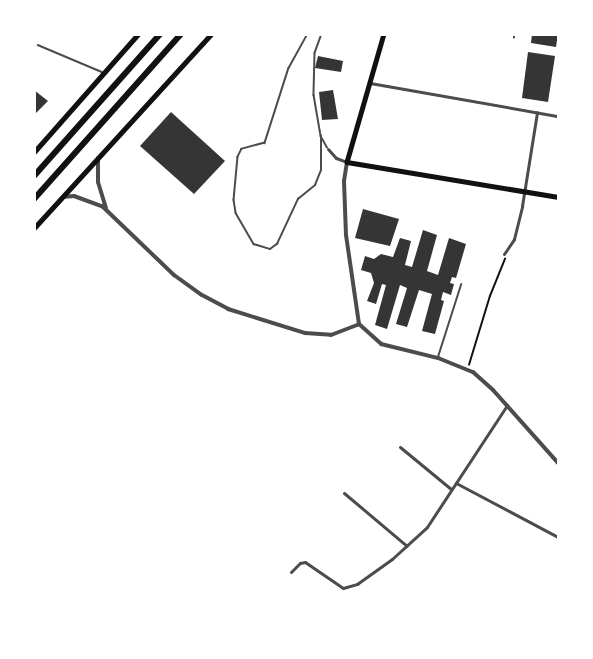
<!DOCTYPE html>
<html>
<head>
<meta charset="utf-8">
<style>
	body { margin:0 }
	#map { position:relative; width:593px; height:659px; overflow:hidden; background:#fff; font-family:Jost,sans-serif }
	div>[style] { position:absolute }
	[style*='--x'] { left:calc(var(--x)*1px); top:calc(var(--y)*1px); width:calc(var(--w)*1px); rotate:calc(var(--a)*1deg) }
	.building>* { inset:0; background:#353535 }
	.path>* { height:1.5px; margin:-0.75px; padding:0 0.75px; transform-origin:0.75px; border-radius:0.75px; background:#111 }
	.service>* { height:1.5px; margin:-0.75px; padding:0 0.75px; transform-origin:0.75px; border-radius:0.75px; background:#4c4c4c }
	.minor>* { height:3px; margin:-1.5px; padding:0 1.5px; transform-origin:1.5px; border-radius:1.5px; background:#4c4c4c }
	.tertiary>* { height:4px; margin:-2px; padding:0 2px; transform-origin:2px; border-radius:2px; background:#4c4c4c }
	.secondary>* { height:4.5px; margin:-2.25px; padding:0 2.25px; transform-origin:2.25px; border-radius:2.25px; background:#111 }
	.primary>* { height:5px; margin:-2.5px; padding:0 2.5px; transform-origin:2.5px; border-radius:2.5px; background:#111 }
	.motorway>* { height:6px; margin:-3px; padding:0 3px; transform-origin:3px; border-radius:3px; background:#111 }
	span { translate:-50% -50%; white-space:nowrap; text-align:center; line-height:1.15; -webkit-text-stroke:4.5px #fff; paint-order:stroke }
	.frame { position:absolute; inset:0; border:36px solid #fff; pointer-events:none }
</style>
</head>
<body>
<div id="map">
	<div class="building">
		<div style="clip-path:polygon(532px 34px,558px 34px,556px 47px,531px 43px)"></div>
		<div style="clip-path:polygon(528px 52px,555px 56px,548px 102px,522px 98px)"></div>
		<div style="clip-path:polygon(318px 56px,343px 61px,341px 72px,315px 68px)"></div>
		<div style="clip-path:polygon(34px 90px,48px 101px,34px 115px)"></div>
		<div style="clip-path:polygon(333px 90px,338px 119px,322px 120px,319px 92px)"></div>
		<div style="clip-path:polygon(171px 112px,225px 161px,194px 194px,140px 146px)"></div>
		<div style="clip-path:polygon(363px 209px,399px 219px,390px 246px,355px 238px)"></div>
		<div style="clip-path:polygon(423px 230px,437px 235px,427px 271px,438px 275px,449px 238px,466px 244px,456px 278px,452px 277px,450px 283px,454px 284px,451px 295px,443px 292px,441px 300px,444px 301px,435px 334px,422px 331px,432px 294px,419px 290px,407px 327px,396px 324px,407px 288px,400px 285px,387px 329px,375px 325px,386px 285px,382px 284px,376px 304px,367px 301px,374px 283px,371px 273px,361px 270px,365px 256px,374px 259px,381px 254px,393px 257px,400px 238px,411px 241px,405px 265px,412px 267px)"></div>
	</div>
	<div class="path">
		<div style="--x:469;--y:365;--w:72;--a:-73.1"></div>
		<div style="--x:490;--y:296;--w:40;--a:-68"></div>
	</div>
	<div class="service">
		<div style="--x:308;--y:34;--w:39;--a:119"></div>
		<div style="--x:289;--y:68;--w:79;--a:107.7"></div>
		<div style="--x:265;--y:143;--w:24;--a:165"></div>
		<div style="--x:242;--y:149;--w:9;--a:117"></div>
		<div style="--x:238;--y:157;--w:43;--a:95.3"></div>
		<div style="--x:234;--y:200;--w:13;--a:81"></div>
		<div style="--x:236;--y:213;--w:36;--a:60"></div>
		<div style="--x:254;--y:244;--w:17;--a:17"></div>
		<div style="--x:270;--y:249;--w:9;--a:-36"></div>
		<div style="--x:277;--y:244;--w:50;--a:-65"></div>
		<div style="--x:298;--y:199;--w:22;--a:-39"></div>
		<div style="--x:315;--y:185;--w:16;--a:-68"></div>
		<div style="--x:321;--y:170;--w:34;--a:-90"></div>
		<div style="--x:322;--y:34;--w:20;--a:110"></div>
		<div style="--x:315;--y:53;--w:42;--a:91.4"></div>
		<div style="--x:314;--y:95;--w:42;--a:80.3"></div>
		<div style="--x:321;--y:136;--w:13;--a:61"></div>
		<div style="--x:514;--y:38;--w:4;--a:-90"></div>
		<div style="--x:38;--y:45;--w:69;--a:22.9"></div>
		<div style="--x:438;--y:357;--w:76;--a:-72.3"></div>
	</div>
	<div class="minor">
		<div style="--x:370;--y:83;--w:191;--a:10"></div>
		<div style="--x:328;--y:149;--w:12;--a:48"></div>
		<div style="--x:336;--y:158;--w:12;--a:20"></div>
		<div style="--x:504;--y:254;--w:18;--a:-56"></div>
		<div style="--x:514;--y:239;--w:34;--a:-76"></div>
		<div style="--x:522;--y:206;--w:95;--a:-80.9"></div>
		<div style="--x:400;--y:447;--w:66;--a:39.5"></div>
		<div style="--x:456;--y:483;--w:115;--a:27.9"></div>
		<div style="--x:344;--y:493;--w:82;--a:40.1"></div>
		<div style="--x:291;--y:572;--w:13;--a:-45"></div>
		<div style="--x:300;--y:563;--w:5;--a:-11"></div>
		<div style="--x:305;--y:562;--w:46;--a:34.4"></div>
		<div style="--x:343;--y:588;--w:15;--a:-16"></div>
		<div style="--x:357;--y:584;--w:43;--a:-35.5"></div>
		<div style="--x:392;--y:559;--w:47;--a:-42.4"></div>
		<div style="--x:427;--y:527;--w:146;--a:-56.7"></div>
	</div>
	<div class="tertiary">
		<div style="--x:98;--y:158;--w:24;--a:90"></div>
		<div style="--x:98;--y:182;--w:27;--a:73"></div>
		<div style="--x:347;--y:162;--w:19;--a:99"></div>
		<div style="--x:344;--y:181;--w:54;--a:87.9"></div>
		<div style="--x:346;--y:235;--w:90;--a:81.7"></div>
		<div style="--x:359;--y:324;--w:30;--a:42"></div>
		<div style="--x:381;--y:344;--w:59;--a:13.8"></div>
		<div style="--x:438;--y:358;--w:38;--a:22"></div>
		<div style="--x:473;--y:372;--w:27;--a:42"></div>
		<div style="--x:493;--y:390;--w:98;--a:48.3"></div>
		<div style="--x:63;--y:197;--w:11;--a:-5"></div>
		<div style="--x:74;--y:196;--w:30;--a:20"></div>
		<div style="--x:102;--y:206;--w:100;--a:43.8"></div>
		<div style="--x:174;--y:275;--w:34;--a:36"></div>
		<div style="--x:202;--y:295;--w:30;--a:28"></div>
		<div style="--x:228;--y:309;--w:81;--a:17.3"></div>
		<div style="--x:305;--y:333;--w:26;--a:4"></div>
		<div style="--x:331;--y:335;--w:30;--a:-21"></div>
	</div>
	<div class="secondary">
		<div style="--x:384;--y:34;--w:133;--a:106.1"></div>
		<div style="--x:347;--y:162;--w:214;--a:9.4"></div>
	</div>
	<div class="primary">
		<div style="--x:34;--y:152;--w:157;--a:-48.6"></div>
		<div style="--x:34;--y:228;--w:263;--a:-47.6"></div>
	</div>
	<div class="motorway">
		<div style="--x:34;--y:176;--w:190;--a:-48.4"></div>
		<div style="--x:34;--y:199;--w:221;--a:-48.3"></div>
	</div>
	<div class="frame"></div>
</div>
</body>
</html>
